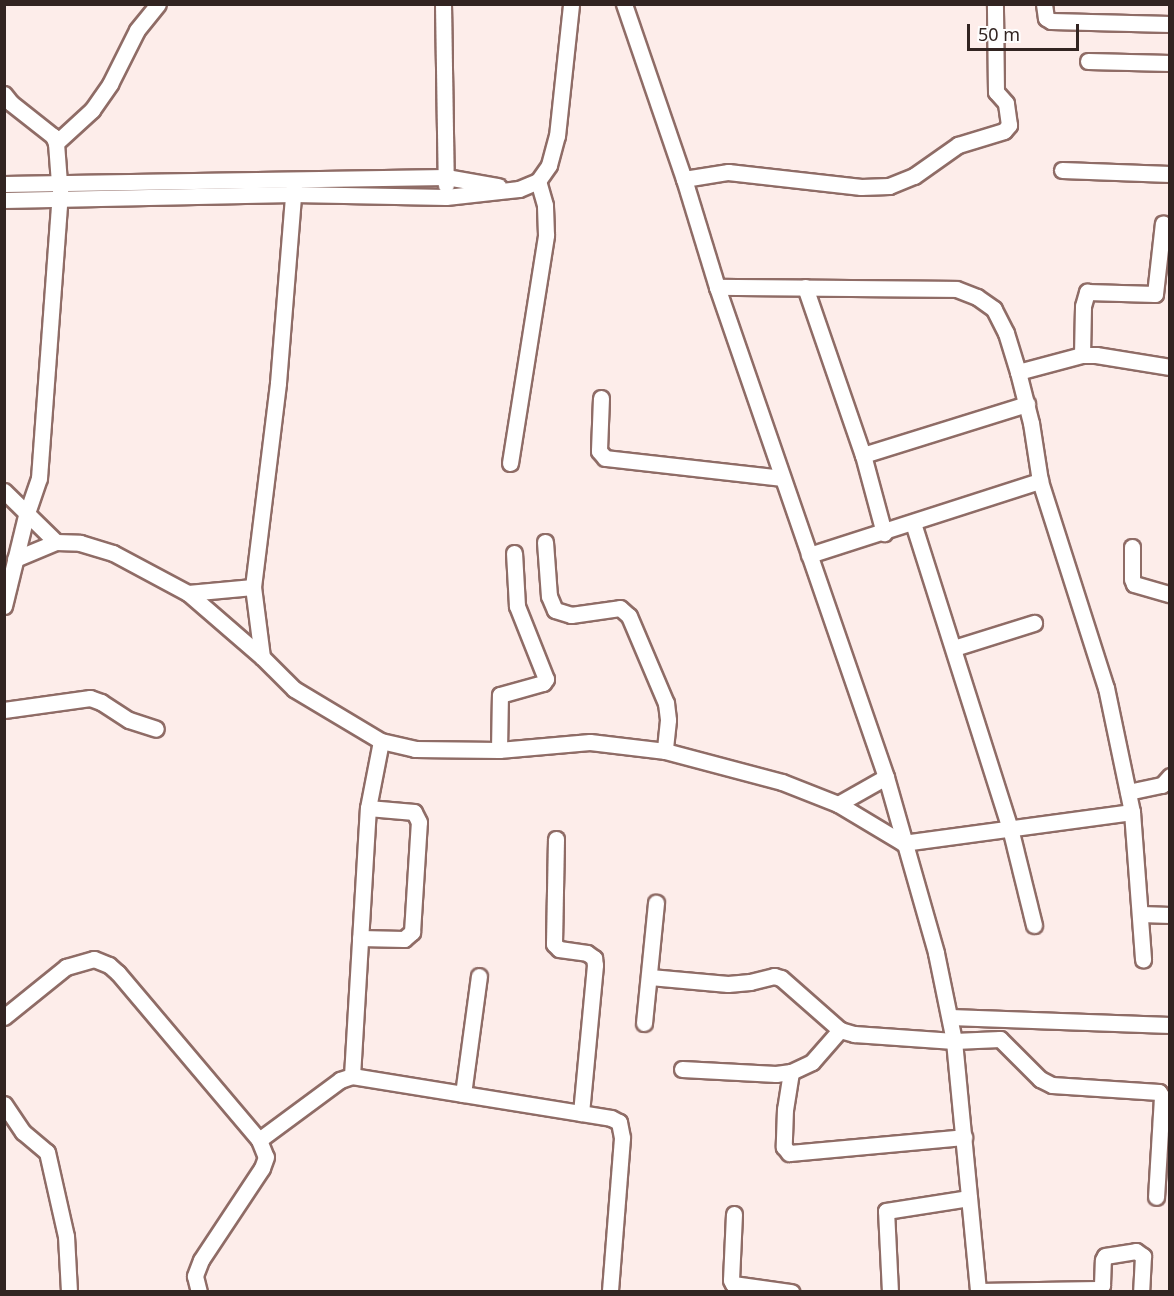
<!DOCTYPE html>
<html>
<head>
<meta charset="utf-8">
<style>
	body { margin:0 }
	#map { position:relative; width:1174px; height:1296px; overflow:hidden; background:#fdedea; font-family:"Noto Sans",sans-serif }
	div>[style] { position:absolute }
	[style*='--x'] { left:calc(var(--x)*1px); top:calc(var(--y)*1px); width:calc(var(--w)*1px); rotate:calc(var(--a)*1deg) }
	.roads { filter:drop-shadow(2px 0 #8f6c66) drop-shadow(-2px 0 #8f6c66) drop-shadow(0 2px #8f6c66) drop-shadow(0 -2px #8f6c66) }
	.minor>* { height:15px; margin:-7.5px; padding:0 7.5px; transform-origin:7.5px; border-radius:7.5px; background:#fff }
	span { translate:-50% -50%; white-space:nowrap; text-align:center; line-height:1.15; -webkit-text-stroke:6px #fefefe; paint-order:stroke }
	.frame { position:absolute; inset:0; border:6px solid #322421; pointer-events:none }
	.scale { position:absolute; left:967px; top:24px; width:112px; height:27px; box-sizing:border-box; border:3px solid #322421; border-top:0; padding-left:8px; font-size:18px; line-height:21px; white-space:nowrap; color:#322421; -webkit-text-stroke:4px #fefefe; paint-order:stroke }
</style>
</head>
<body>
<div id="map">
	<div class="roads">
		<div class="minor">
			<div style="--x:443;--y:4;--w:181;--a:89.1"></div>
			<div style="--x:624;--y:4;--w:185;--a:71.1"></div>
			<div style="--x:684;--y:179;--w:113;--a:73"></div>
			<div style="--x:717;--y:287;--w:518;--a:70.97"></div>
			<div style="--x:886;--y:777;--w:183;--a:74.1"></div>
			<div style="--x:936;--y:953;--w:90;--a:78.4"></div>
			<div style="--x:954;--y:1041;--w:252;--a:84.5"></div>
			<div style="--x:1044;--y:4;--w:14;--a:82"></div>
			<div style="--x:1046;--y:18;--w:6;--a:31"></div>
			<div style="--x:1051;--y:21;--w:119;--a:1.4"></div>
			<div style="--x:1088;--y:61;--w:82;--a:1.4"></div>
			<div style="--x:4;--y:94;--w:11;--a:52"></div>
			<div style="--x:11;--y:103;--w:53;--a:38.2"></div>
			<div style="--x:53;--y:136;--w:8;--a:67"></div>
			<div style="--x:56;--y:143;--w:40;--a:85.7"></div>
			<div style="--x:56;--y:143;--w:49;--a:-42.5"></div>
			<div style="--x:92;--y:110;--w:32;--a:-55"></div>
			<div style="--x:110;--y:84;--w:60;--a:-63.4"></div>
			<div style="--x:137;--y:30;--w:33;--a:-51"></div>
			<div style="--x:1062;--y:170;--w:108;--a:2.1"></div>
			<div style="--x:684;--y:179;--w:45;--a:-9"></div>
			<div style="--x:728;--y:172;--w:134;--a:6.4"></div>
			<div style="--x:861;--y:187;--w:28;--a:-2"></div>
			<div style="--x:889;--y:186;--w:27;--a:-22"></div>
			<div style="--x:914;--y:176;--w:54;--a:-35.2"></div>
			<div style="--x:958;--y:145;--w:48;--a:-16.9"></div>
			<div style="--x:1004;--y:131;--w:8;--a:-50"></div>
			<div style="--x:1009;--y:125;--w:22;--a:-98"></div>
			<div style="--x:1006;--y:103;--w:15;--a:-132"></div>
			<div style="--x:996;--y:92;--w:88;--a:-90.7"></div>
			<div style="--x:4;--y:184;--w:442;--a:-0.9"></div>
			<div style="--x:446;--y:177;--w:53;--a:9.8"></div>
			<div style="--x:4;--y:200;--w:289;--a:-1.2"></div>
			<div style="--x:293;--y:194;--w:153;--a:1.1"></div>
			<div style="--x:446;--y:197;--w:73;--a:-6.3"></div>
			<div style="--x:519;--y:189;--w:21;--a:-23"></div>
			<div style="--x:538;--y:181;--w:19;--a:-55"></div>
			<div style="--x:549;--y:165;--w:30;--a:-75"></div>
			<div style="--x:557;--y:136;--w:133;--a:-83.9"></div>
			<div style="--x:805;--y:287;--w:178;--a:71"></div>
			<div style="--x:863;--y:455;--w:81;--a:74.9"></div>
			<div style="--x:1082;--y:355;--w:49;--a:-88.8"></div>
			<div style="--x:1083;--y:306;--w:15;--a:-74"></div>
			<div style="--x:1087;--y:292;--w:68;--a:1.7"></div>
			<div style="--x:1155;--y:294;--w:71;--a:-83.6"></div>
			<div style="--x:1018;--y:372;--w:66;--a:-14.9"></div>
			<div style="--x:1082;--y:355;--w:14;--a:0"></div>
			<div style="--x:1096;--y:355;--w:75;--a:9.2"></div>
			<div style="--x:601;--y:398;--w:53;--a:92.2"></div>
			<div style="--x:599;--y:451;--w:9;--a:49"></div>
			<div style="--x:605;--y:458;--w:178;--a:6.4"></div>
			<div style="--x:863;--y:455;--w:172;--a:-17.3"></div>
			<div style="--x:510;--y:463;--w:231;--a:-81"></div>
			<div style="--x:546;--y:235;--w:30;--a:-92"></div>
			<div style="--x:545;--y:205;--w:25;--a:-106"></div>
			<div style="--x:4;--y:491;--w:73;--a:44.4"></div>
			<div style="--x:56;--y:542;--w:24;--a:2"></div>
			<div style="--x:80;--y:543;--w:34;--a:17"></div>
			<div style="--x:113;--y:553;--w:85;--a:28.1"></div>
			<div style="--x:188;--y:593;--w:98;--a:40.9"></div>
			<div style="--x:262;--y:657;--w:45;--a:45"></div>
			<div style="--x:294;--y:689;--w:101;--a:30.9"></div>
			<div style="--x:381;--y:741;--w:35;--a:13"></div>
			<div style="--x:415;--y:749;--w:84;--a:0.7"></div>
			<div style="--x:499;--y:750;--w:91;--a:-5"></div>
			<div style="--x:590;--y:742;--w:76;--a:6.8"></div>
			<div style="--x:665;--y:751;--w:121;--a:14.8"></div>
			<div style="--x:782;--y:782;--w:60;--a:21.4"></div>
			<div style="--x:838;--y:804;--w:76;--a:31"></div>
			<div style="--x:903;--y:843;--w:231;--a:-7.7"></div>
			<div style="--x:1132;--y:812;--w:127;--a:-101.8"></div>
			<div style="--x:1106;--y:688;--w:217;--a:-107.7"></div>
			<div style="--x:1040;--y:481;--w:59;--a:-98.8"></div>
			<div style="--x:1031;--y:423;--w:53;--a:-104.3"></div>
			<div style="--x:1018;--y:372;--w:41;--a:-107.1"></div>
			<div style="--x:1006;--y:333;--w:27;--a:-117"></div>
			<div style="--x:994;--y:309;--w:21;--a:-145"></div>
			<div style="--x:977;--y:297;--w:22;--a:-159"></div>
			<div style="--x:956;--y:289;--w:239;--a:-179.5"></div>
			<div style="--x:913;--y:523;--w:320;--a:72.4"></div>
			<div style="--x:1010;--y:828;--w:100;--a:76.1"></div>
			<div style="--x:545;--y:542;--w:54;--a:85.8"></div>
			<div style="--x:549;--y:596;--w:15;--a:67"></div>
			<div style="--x:555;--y:610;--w:17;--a:17"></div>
			<div style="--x:571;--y:615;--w:49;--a:-8.1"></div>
			<div style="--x:620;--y:608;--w:12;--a:42"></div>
			<div style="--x:629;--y:616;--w:95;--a:67"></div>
			<div style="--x:666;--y:703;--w:17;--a:83"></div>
			<div style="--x:668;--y:720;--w:31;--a:96"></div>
			<div style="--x:1132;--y:547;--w:32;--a:90"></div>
			<div style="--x:1132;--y:579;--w:5;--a:68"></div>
			<div style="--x:1134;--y:584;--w:37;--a:16"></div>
			<div style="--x:809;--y:555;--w:243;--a:-17.8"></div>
			<div style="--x:15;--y:559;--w:44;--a:-22.5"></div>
			<div style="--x:188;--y:593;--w:65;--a:-5.3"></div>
			<div style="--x:4;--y:606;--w:93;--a:-76.3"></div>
			<div style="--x:26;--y:516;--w:40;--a:-71.1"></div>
			<div style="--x:39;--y:478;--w:290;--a:-85.8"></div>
			<div style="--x:954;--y:648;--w:84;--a:-17.4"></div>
			<div style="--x:262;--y:657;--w:71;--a:-97.3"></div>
			<div style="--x:253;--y:587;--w:206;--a:-83"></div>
			<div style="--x:278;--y:383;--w:198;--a:-85.4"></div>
			<div style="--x:4;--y:710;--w:87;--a:-7.9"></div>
			<div style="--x:90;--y:698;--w:12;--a:20"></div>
			<div style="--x:101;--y:702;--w:33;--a:33"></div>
			<div style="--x:129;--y:720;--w:28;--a:18"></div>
			<div style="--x:499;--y:750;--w:55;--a:-89"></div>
			<div style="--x:500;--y:695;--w:45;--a:-15.6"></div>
			<div style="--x:543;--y:683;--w:5;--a:-53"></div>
			<div style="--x:546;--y:679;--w:79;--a:-111.7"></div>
			<div style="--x:517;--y:606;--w:53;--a:-93.2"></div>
			<div style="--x:1128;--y:792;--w:35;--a:-12"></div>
			<div style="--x:1162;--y:785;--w:12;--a:-48"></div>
			<div style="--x:838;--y:804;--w:55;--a:-29.4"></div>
			<div style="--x:1132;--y:812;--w:148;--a:85.7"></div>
			<div style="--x:556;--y:839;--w:105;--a:91.1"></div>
			<div style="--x:554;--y:944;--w:7;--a:45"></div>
			<div style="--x:559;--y:949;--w:28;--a:8"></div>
			<div style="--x:587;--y:953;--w:9;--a:36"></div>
			<div style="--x:594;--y:958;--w:7;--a:82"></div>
			<div style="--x:595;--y:965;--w:149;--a:95.4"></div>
			<div style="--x:1141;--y:914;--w:29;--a:2"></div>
			<div style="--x:360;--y:938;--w:44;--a:1.3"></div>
			<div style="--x:404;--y:939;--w:11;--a:-41"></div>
			<div style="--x:412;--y:932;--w:110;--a:-86.4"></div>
			<div style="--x:419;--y:822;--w:11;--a:-117"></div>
			<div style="--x:414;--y:812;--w:46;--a:-175"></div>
			<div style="--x:650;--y:977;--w:78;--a:5.1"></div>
			<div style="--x:728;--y:984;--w:22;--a:-5"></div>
			<div style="--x:750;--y:982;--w:25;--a:-14"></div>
			<div style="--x:774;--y:976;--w:7;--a:16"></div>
			<div style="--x:781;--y:978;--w:79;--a:41.4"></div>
			<div style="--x:840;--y:1030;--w:15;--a:16"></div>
			<div style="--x:854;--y:1034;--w:100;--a:4"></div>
			<div style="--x:954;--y:1041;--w:46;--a:-2.5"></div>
			<div style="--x:1000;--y:1039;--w:57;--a:45"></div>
			<div style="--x:1040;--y:1079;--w:13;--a:27"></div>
			<div style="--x:1052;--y:1085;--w:107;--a:3.7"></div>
			<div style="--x:1159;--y:1092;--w:6;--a:59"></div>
			<div style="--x:1162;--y:1097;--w:100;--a:93.4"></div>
			<div style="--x:4;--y:1017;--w:80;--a:-38.9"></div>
			<div style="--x:66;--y:967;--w:29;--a:-16"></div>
			<div style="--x:94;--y:959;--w:16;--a:22"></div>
			<div style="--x:109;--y:965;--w:12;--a:42"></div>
			<div style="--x:118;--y:973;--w:219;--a:49.8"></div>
			<div style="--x:259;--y:1140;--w:18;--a:68"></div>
			<div style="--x:266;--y:1157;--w:12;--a:110"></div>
			<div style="--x:262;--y:1168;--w:110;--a:123.5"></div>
			<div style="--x:201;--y:1260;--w:17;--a:111"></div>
			<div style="--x:195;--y:1276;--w:16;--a:76"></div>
			<div style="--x:950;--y:1017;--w:220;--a:2.1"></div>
			<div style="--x:644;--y:1023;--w:121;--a:-84.3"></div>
			<div style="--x:682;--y:1069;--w:94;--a:3"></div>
			<div style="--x:776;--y:1074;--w:15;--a:-8"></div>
			<div style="--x:791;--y:1072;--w:23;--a:-25"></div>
			<div style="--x:812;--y:1062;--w:43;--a:-48.8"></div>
			<div style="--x:791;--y:1072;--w:37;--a:99"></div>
			<div style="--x:785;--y:1109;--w:38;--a:92"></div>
			<div style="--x:784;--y:1147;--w:8;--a:50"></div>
			<div style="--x:789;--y:1153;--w:176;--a:-5.2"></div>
			<div style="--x:352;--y:1076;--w:268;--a:-86.6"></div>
			<div style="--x:368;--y:808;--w:68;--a:-79"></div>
			<div style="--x:463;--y:1094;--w:119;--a:-82.3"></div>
			<div style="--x:4;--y:1104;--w:34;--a:56"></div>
			<div style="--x:23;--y:1132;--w:31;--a:40"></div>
			<div style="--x:47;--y:1152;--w:86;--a:77.3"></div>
			<div style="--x:66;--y:1236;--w:56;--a:86.9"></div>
			<div style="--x:259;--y:1140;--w:101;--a:-36.5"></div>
			<div style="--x:340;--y:1080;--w:13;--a:-18"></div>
			<div style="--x:352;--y:1076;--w:262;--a:9.2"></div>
			<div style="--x:611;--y:1118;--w:9;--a:27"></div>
			<div style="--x:619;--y:1122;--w:16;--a:79"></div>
			<div style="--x:622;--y:1138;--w:154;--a:94.5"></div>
			<div style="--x:734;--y:1214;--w:66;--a:92.6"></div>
			<div style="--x:731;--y:1280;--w:4;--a:63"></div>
			<div style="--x:733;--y:1284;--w:59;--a:7.9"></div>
			<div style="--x:978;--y:1291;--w:120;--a:-1"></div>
			<div style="--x:1098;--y:1289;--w:6;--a:-45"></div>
			<div style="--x:1102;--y:1285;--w:25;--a:-88"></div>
			<div style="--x:1103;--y:1260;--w:4;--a:-63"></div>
			<div style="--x:1105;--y:1256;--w:31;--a:-9"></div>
			<div style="--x:1136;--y:1251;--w:9;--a:36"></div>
			<div style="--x:1143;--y:1256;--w:36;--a:93"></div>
			<div style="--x:890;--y:1292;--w:81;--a:-92.8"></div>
			<div style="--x:886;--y:1211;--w:84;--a:-8.9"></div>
		</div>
	</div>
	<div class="frame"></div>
	<div class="scale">50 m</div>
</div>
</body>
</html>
